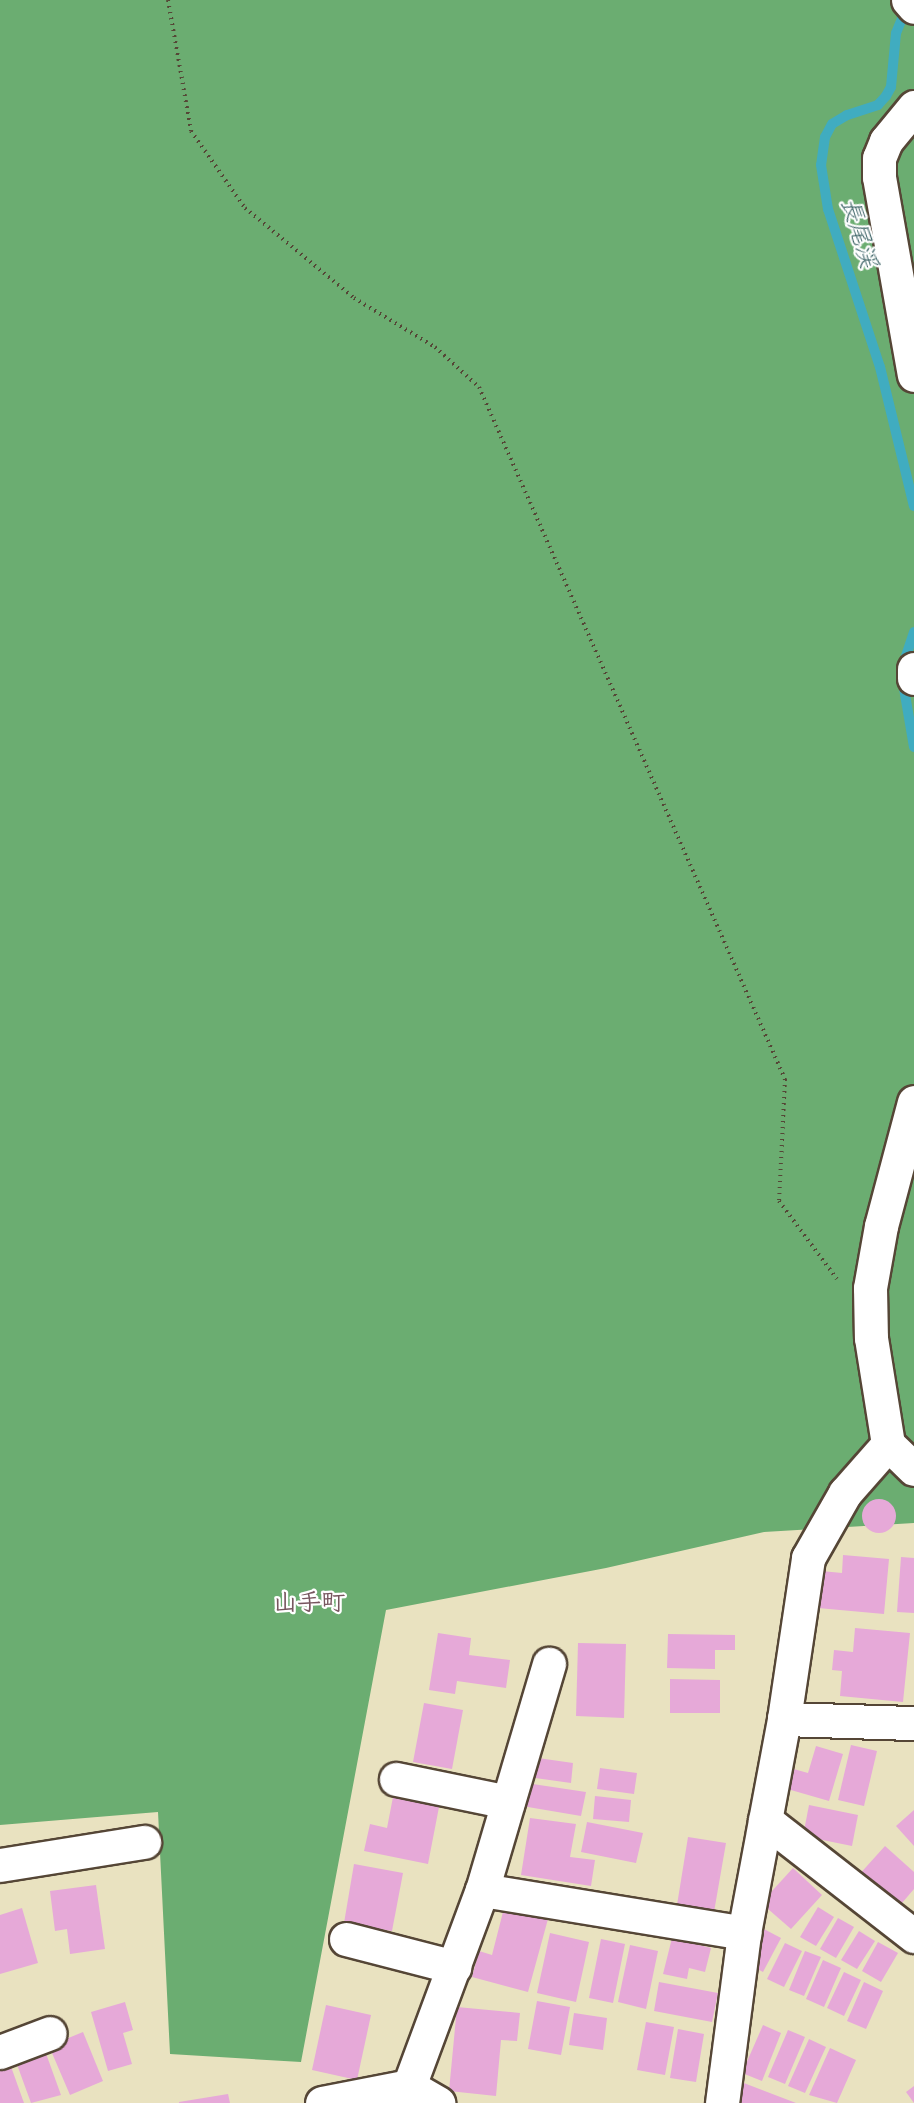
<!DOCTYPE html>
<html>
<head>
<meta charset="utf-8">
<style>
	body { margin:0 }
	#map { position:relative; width:914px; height:2103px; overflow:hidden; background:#e9e2c0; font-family:Sriracha,"Klee One",sans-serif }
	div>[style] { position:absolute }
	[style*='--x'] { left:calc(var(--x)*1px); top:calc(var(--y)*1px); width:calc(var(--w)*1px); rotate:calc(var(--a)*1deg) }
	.forest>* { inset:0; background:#6bad71 }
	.stream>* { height:10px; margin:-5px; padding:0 5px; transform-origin:5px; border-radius:5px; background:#40acc0 }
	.building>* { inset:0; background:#e6a9d8 }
	.round { border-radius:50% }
	.path>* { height:4px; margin-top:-2px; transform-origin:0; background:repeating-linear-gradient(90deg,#554636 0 1.5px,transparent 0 6px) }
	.roads { filter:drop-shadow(2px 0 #554636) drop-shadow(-2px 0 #554636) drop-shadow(0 2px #554636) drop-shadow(0 -2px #554636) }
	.street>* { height:33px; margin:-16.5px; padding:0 16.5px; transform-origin:16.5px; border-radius:16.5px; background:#fff }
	span { translate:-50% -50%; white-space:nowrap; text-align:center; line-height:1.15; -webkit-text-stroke:4.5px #fff; paint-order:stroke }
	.water-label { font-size:24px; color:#3d6467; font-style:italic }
	.neighbourhood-label { font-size:24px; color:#77565f; font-weight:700 }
</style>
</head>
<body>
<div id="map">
	<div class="forest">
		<div style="clip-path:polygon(0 0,914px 0,914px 1523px,764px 1532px,606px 1568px,386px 1610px,301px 2062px,170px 2054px,158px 1812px,0 1825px)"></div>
	</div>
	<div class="stream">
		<div style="--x:911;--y:9;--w:11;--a:139"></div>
		<div style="--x:903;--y:16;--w:18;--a:112"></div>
		<div style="--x:896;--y:33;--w:54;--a:95.3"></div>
		<div style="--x:891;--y:87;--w:10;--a:119"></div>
		<div style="--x:886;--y:96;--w:12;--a:132"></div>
		<div style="--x:878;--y:105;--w:33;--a:162"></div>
		<div style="--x:847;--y:115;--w:17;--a:149"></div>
		<div style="--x:832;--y:124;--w:15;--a:118"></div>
		<div style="--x:825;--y:137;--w:28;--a:98"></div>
		<div style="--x:821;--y:165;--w:45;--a:81"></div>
		<div style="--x:828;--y:209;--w:166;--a:71.8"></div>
		<div style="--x:880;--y:367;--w:143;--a:76.3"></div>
		<div style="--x:914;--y:632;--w:41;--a:108.4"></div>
		<div style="--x:901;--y:671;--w:77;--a:80.3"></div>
	</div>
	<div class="building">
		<div class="round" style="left:862px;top:1499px;width:34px;height:34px"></div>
		<div style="clip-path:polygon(843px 1555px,889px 1559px,884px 1614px,807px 1607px,811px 1570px,842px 1573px)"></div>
		<div style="clip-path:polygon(901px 1557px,914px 1558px,914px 1613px,897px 1612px)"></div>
		<div style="clip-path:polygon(855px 1628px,910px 1633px,903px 1702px,840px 1696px,842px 1671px,832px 1670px,834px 1650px,853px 1652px)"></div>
		<div style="clip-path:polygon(438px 1633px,471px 1638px,469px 1655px,510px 1660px,506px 1688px,457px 1681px,455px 1694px,429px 1690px)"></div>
		<div style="clip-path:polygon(668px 1634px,735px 1635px,735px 1650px,715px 1650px,715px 1669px,667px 1668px)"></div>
		<div style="clip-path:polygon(578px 1643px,626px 1644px,624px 1718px,576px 1716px)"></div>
		<div style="clip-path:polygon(670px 1679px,720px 1680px,720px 1713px,670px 1713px)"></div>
		<div style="clip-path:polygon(424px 1703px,463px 1710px,452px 1769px,413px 1762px)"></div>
		<div style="clip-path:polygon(851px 1745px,877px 1751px,864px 1806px,838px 1800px)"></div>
		<div style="clip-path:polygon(816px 1746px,843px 1754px,829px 1801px,784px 1788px,790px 1768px,808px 1773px)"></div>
		<div style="clip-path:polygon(531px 1757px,573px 1763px,571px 1783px,528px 1777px)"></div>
		<div style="clip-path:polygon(600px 1768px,637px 1773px,634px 1794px,597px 1789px)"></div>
		<div style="clip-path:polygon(526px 1783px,586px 1792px,581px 1816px,522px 1806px)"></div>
		<div style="clip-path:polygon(595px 1796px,631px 1800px,629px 1822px,593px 1819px)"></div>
		<div style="clip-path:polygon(393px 1797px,439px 1807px,428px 1864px,364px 1851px,370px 1824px,387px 1828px)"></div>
		<div style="clip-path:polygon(809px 1805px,858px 1815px,852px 1846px,803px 1836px)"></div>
		<div style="clip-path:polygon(914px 1810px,914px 1846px,896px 1826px)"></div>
		<div style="clip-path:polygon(530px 1818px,576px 1824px,570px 1857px,595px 1860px,591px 1886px,521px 1875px)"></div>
		<div style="clip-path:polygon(587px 1822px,643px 1833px,636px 1863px,581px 1852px)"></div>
		<div style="clip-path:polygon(688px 1837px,726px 1843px,714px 1912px,677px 1905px)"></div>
		<div style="clip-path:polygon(885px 1846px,914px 1872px,914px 1889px,896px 1910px,857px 1877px)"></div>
		<div style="clip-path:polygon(354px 1864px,403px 1873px,392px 1931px,344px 1923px)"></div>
		<div style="clip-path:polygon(793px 1868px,822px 1895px,791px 1929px,761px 1903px)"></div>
		<div style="clip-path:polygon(96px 1885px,105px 1949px,70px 1954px,67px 1929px,55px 1931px,50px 1891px)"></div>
		<div style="clip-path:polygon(818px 1907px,834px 1917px,816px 1946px,800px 1937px)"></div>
		<div style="clip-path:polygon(22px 1908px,38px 1963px,0 1974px,0 1915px)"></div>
		<div style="clip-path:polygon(504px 1908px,548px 1919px,528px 1992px,472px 1977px,479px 1951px,492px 1955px)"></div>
		<div style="clip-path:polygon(838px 1918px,854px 1927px,836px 1958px,820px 1949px)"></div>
		<div style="clip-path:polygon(760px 1927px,781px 1938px,763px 1972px,743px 1961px)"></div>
		<div style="clip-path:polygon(859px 1931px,875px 1941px,857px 1969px,841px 1960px)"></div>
		<div style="clip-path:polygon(550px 1933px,589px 1942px,576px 2002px,537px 1993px)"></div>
		<div style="clip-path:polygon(672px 1938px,711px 1948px,705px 1972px,689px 1968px,687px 1979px,663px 1974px)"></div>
		<div style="clip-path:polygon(601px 1939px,625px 1944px,613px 2003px,589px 1998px)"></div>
		<div style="clip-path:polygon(878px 1942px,898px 1953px,881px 1982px,862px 1971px)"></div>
		<div style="clip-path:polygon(785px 1943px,802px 1951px,784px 1987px,767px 1979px)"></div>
		<div style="clip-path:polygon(630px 1945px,658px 1951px,646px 2009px,618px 2002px)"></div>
		<div style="clip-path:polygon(805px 1951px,821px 1957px,804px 1996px,789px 1990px)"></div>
		<div style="clip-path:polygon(823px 1960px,841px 1968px,824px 2007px,806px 1999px)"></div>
		<div style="clip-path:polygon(844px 1972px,861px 1980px,844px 2016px,827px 2008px)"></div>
		<div style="clip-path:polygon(659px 1982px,718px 1993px,712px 2022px,654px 2011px)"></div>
		<div style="clip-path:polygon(864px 1982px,883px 1991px,866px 2029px,847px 2021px)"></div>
		<div style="clip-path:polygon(537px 2001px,570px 2007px,561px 2055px,528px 2049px)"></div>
		<div style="clip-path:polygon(125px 2002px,133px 2030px,123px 2033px,132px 2064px,108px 2071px,91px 2012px)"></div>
		<div style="clip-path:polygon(326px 2005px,371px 2015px,357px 2080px,312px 2070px)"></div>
		<div style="clip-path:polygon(457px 2007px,520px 2013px,517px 2041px,501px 2040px,496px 2096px,449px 2091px)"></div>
		<div style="clip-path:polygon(574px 2013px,607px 2018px,603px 2050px,569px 2045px)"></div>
		<div style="clip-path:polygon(646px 2022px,674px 2027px,665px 2075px,637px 2070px)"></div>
		<div style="clip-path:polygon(763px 2025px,781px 2033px,762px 2081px,742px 2073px)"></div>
		<div style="clip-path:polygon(678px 2029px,704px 2034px,696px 2082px,670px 2078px)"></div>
		<div style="clip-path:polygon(788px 2030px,805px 2037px,785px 2084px,768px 2077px)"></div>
		<div style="clip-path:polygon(83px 2032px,103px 2081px,70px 2095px,49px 2046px)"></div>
		<div style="clip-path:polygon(809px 2039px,826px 2047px,805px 2093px,788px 2086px)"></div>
		<div style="clip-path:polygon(44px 2048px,61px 2095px,31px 2103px,15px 2059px)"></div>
		<div style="clip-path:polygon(830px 2048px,856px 2060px,837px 2103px,809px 2095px)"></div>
		<div style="clip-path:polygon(9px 2061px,24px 2103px,0 2103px,0 2065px)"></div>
		<div style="clip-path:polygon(736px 2080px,796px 2103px,727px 2103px)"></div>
		<div style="clip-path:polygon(914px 2086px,914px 2103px,906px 2092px)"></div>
		<div style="clip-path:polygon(228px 2094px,230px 2103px,179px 2103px,179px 2102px)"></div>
	</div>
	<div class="path">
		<div style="--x:168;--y:0;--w:133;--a:80"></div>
		<div style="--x:191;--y:131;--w:94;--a:55"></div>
		<div style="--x:245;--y:208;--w:141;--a:39.5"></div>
		<div style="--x:354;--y:298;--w:95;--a:31.2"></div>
		<div style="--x:435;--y:347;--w:59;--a:42.3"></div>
		<div style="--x:479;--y:387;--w:757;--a:66.15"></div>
		<div style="--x:785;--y:1079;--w:122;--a:92.8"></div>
		<div style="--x:779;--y:1201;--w:97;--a:53.4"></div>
	</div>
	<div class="roads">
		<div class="street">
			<div style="--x:908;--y:0;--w:9;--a:49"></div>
			<div style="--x:914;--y:107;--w:44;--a:129.5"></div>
			<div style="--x:886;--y:141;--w:18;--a:112"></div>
			<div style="--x:879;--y:158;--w:19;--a:90"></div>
			<div style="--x:879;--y:177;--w:201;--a:80"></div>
			<div style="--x:914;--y:669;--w:9;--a:90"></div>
			<div style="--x:914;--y:1102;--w:128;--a:104.9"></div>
			<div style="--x:881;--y:1226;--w:63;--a:100.1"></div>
			<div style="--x:870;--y:1288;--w:50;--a:88.9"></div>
			<div style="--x:871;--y:1338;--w:107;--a:80.9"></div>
			<div style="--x:888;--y:1444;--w:36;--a:44"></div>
			<div style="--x:784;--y:1719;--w:130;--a:1.8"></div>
			<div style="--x:396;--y:1779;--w:114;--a:11.6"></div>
			<div style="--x:765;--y:1820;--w:189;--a:37.9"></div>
			<div style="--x:0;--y:1865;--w:146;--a:-9.1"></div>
			<div style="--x:482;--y:1890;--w:266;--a:9.3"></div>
			<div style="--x:346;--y:1939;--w:112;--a:14.5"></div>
			<div style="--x:0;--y:2052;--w:53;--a:-20.8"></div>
			<div style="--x:409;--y:2086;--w:209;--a:-69.6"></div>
			<div style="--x:482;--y:1890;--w:236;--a:-73.5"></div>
			<div style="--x:322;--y:2103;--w:89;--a:-11.1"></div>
			<div style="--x:409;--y:2086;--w:34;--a:30"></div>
			<div style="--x:722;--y:2103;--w:171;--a:-82.6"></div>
			<div style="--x:744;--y:1933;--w:218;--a:-79.4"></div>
			<div style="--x:784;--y:1719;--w:163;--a:-81.5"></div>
			<div style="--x:808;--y:1558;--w:75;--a:-60.4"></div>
			<div style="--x:845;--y:1493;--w:65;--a:-48.7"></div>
		</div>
	</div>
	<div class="water-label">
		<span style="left:859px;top:233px;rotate:73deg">長尾渓</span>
	</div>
	<div class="neighbourhood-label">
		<span style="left:309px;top:1603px">山手町</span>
	</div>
</div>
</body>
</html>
